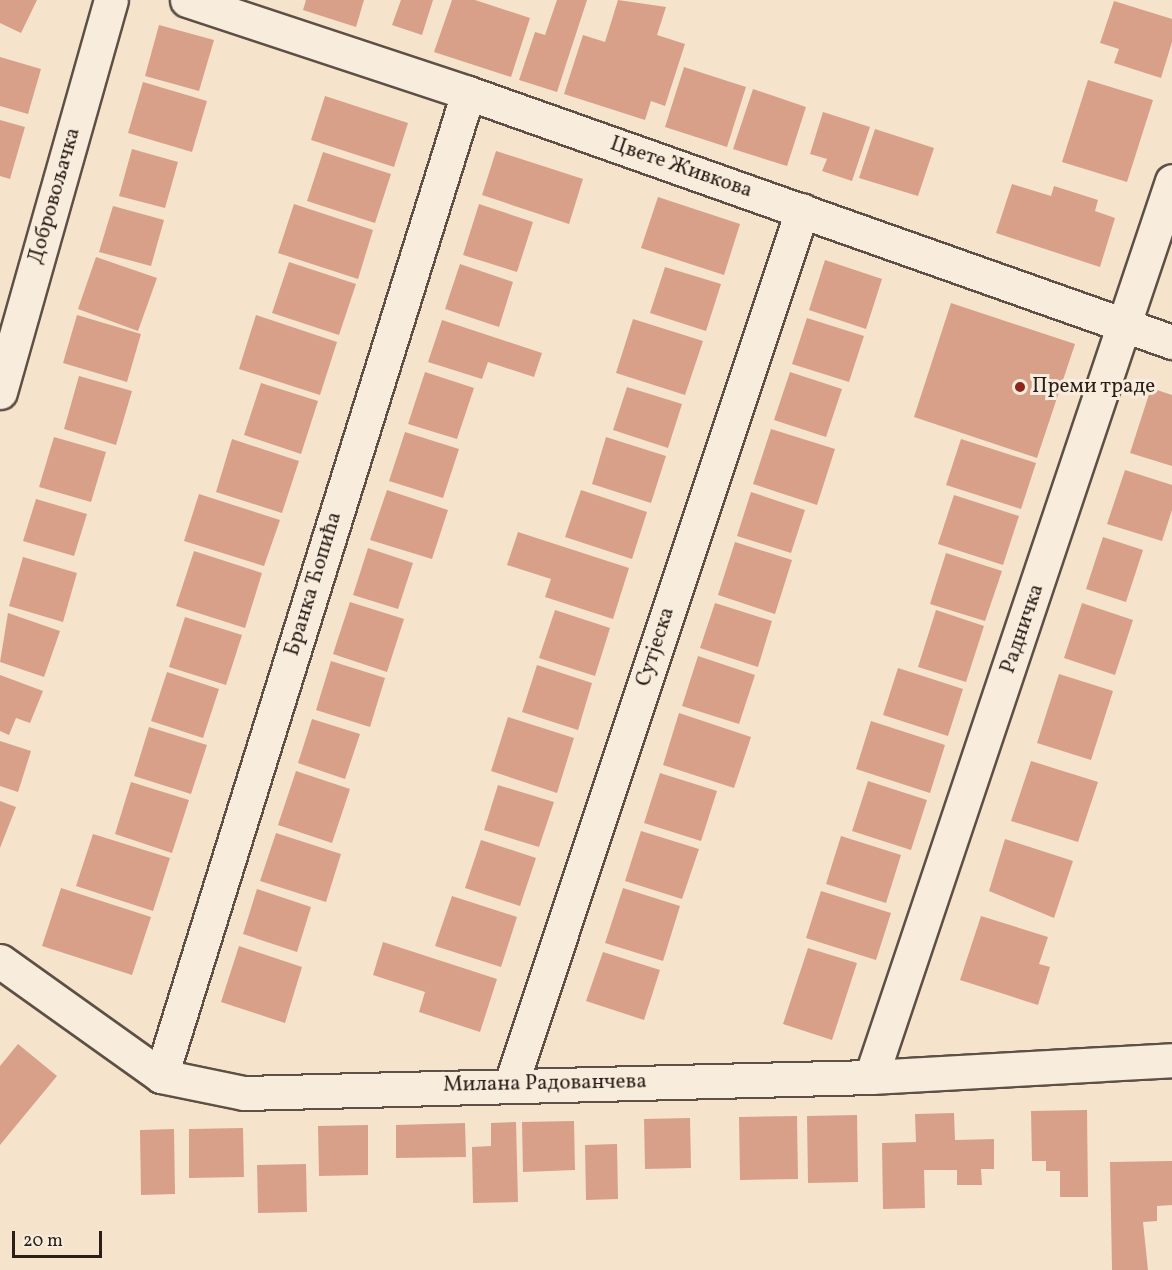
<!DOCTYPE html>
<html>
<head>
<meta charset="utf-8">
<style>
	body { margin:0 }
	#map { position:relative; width:1172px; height:1270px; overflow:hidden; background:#f5e4cb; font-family:Vollkorn,serif }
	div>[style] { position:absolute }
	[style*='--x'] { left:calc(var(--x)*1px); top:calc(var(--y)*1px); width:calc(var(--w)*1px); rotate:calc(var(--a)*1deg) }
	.building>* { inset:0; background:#d8a088 }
	.roads { filter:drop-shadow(2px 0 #5e5046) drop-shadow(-2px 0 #5e5046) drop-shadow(0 2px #5e5046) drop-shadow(0 -2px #5e5046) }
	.minor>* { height:33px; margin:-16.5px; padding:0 16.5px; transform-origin:16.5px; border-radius:16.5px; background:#f8eddd }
	.dots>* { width:16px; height:16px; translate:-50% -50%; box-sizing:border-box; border:3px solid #f8eddd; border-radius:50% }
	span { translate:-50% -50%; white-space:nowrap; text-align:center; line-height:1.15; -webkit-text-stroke:6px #f8eddd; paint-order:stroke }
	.street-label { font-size:21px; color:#2b1e19 }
	.poi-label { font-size:21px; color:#2b1e19 }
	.left { translate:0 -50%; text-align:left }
	.scale { position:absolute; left:12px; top:1231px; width:90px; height:27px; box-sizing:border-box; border:3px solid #2b1e19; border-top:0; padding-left:8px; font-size:18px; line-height:21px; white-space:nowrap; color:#2b1e19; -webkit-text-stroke:4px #f8eddd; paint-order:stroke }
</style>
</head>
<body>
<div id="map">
	<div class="building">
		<div style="clip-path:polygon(0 0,37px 0,21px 33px,0 23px)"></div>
		<div style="clip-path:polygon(306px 0,364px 0,356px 27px,303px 10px)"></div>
		<div style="clip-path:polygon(401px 0,433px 0,422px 35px,392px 25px)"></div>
		<div style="clip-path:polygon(452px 0,475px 0,530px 18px,511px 77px,434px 52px)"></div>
		<div style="clip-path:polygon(557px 0,587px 0,557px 92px,519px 80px,535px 32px,545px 35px)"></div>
		<div style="clip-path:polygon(618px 0,666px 7px,657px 35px,685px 44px,665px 106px,651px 101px,645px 120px,564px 94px,583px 35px,605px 42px)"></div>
		<div style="clip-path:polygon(1114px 1px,1172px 19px,1172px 42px,1161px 78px,1114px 63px,1119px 49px,1100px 43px)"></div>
		<div style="clip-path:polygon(159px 25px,214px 40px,199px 91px,145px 76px)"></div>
		<div style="clip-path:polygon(0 57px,41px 69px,28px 114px,0 106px)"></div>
		<div style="clip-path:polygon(684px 67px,746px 87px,727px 147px,665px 127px)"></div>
		<div style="clip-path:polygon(1088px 80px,1153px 100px,1127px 182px,1062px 162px)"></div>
		<div style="clip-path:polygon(143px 82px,207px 101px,192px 152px,128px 133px)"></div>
		<div style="clip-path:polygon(753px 89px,806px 107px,787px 166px,733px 149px)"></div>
		<div style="clip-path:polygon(325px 96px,408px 123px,394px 167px,311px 140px)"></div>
		<div style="clip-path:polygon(823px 112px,870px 127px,852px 181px,822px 171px,827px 159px,810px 154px)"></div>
		<div style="clip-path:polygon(0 120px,25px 127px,10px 179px,0 176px)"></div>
		<div style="clip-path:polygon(875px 129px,934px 148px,918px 196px,859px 178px)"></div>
		<div style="clip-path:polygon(132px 149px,178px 162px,165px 208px,119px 196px)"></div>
		<div style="clip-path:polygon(496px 151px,583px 179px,569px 224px,482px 195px)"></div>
		<div style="clip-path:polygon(323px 152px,391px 174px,375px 223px,307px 201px)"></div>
		<div style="clip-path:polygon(1012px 184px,1051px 196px,1054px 186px,1098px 200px,1095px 211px,1115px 218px,1100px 267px,996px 233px)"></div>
		<div style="clip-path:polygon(658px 197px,740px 224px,724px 275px,641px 248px)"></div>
		<div style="clip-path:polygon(294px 204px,373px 230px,358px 279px,278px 253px)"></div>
		<div style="clip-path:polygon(479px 204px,533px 222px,517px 272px,463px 255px)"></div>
		<div style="clip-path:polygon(113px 206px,164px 220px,151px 266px,99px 252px)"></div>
		<div style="clip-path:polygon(96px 257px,157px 278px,138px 331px,78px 309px)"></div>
		<div style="clip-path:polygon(825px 260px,882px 279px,866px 329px,809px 310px)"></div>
		<div style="clip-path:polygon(289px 262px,356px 284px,339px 335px,272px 313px)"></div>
		<div style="clip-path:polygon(460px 264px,513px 282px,499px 327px,445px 309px)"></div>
		<div style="clip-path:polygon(665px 267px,721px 284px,706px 331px,650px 313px)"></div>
		<div style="clip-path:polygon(951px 303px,1075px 344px,1037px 458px,914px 417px)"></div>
		<div style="clip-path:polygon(77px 315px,141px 334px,127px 382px,63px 363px)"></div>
		<div style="clip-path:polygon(256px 315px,337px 342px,320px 395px,239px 369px)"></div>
		<div style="clip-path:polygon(807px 318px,864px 336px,849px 382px,792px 364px)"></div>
		<div style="clip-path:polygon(633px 319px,703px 341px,685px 395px,616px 373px)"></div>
		<div style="clip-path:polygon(442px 320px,542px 353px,534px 377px,488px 362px,482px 379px,428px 362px)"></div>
		<div style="clip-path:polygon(425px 372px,474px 388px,457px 439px,408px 424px)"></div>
		<div style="clip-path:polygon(790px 372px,842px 389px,826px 437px,774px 420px)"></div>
		<div style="clip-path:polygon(79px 376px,132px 391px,116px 445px,64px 429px)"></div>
		<div style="clip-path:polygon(261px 383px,318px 401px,301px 454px,244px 435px)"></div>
		<div style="clip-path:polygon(627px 387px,682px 404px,668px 448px,613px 430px)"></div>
		<div style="clip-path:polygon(1151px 388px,1172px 395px,1172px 466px,1130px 453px)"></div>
		<div style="clip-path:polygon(771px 429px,835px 449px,817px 505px,753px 484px)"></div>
		<div style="clip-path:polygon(405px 432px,459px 449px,443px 498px,389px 481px)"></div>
		<div style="clip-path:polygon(54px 437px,106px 452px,91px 502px,39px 487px)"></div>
		<div style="clip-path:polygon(606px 437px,666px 456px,651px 503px,592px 484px)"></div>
		<div style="clip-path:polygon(232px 439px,299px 461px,282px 513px,216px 492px)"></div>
		<div style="clip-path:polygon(961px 439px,1036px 463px,1021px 509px,946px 485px)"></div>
		<div style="clip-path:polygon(1125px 470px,1172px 485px,1172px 510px,1162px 541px,1107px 524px)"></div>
		<div style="clip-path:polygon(387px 490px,448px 510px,432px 559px,370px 540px)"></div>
		<div style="clip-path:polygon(581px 490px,647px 512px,632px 559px,565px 537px)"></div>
		<div style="clip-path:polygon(751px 492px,805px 510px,791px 553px,737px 536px)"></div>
		<div style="clip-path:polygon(199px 494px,280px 520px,264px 566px,184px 541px)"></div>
		<div style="clip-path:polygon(954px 495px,1019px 516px,1003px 565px,938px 544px)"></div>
		<div style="clip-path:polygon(36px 499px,87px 514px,74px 556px,23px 541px)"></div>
		<div style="clip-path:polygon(518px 532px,629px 568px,613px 619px,545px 597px,551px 579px,507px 565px)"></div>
		<div style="clip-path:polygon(1103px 537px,1143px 550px,1126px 602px,1086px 589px)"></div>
		<div style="clip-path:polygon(735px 542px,792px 560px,775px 614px,718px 595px)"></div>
		<div style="clip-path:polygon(368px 548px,413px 563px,398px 609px,353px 595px)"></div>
		<div style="clip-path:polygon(194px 551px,262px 573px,245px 628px,176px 606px)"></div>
		<div style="clip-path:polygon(946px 553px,1002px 571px,985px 621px,930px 604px)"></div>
		<div style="clip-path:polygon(23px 557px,77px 573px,63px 622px,9px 606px)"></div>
		<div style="clip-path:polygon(350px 602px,404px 619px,387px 672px,333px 654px)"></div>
		<div style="clip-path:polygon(715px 603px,772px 621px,758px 667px,700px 648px)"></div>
		<div style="clip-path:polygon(1082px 603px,1133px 620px,1115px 675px,1064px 658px)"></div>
		<div style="clip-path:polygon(555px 610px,610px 628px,595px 676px,539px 658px)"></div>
		<div style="clip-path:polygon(936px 610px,984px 626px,966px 682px,918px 667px)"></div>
		<div style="clip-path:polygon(8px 613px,60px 631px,44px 677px,0 662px)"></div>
		<div style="clip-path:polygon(185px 617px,242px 635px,226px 685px,169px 667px)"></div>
		<div style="clip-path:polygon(698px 656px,755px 675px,739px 724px,682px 706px)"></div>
		<div style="clip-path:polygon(331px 661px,385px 678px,370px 727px,316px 710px)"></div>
		<div style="clip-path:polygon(537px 665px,592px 683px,578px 730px,522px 712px)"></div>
		<div style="clip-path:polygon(898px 668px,963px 689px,948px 736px,883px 715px)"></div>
		<div style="clip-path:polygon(167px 672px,219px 689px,203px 738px,151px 721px)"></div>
		<div style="clip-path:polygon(1059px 674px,1113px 691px,1091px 760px,1037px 743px)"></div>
		<div style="clip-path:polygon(0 675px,43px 691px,30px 723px,16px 718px,9px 735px,0 731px)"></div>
		<div style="clip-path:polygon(679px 713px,751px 737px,734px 788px,663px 765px)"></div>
		<div style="clip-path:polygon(508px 717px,574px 738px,557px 793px,491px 771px)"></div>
		<div style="clip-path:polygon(312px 719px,360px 734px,345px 779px,298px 763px)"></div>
		<div style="clip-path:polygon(871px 721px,945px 745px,930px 793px,856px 769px)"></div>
		<div style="clip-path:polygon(149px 727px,207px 745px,191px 794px,134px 776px)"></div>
		<div style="clip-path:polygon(0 741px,31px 751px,18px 792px,0 786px)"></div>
		<div style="clip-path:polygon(1031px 761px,1098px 782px,1078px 842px,1011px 821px)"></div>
		<div style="clip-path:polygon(296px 771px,350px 789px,332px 843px,278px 825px)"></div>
		<div style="clip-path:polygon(660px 773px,717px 791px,701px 841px,644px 823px)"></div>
		<div style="clip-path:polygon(868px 781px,927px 800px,911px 850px,852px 831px)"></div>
		<div style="clip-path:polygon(131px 782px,189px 800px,172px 853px,115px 834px)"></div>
		<div style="clip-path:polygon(498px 785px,554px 802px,539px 847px,484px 830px)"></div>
		<div style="clip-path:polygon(0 801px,16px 807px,0 848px)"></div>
		<div style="clip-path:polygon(641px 831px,699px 849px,682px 899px,625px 881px)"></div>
		<div style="clip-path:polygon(276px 833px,341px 854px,326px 902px,260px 881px)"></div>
		<div style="clip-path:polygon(93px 834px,170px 858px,153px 911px,76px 886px)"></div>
		<div style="clip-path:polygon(841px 836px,901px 855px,886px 903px,826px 884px)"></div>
		<div style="clip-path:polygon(1005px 839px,1073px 861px,1054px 918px,989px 891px)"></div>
		<div style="clip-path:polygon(481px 840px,536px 858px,520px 906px,465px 888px)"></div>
		<div style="clip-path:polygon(61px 888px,151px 917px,132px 975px,42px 946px)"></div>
		<div style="clip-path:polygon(623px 888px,680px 906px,663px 961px,605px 943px)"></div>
		<div style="clip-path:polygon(257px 889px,311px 907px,297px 952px,243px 934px)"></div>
		<div style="clip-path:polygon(821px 891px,891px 913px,876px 960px,806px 938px)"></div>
		<div style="clip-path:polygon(452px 896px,517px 917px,501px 967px,435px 946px)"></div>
		<div style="clip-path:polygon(981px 916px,1048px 937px,1039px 964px,1050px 967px,1038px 1005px,960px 980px)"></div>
		<div style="clip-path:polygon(383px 942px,497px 979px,480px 1032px,419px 1012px,425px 992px,373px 975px)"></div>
		<div style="clip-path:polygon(239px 946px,302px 967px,285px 1023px,221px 1002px)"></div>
		<div style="clip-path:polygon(808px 948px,857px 963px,832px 1040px,783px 1024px)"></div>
		<div style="clip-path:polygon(603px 952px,660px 970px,644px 1020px,586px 1001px)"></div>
		<div style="clip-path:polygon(18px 1044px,57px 1076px,0 1145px,0 1066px)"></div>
		<div style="clip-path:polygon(1087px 1110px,1088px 1197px,1060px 1197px,1060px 1171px,1046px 1171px,1046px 1161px,1032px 1161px,1031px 1111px)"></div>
		<div style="clip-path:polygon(954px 1113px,955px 1140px,994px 1139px,994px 1169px,981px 1169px,982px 1185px,957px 1185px,957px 1170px,924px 1170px,925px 1208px,883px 1209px,882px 1143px,916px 1142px,915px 1114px)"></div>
		<div style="clip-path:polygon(857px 1115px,858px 1182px,808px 1183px,807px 1116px)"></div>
		<div style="clip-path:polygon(797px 1116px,798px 1179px,740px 1180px,739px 1117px)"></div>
		<div style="clip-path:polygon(690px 1118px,691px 1168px,645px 1169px,644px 1119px)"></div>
		<div style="clip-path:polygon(574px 1121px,575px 1170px,523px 1172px,522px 1122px)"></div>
		<div style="clip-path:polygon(516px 1122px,518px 1202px,473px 1203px,472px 1147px,491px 1146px,491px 1123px)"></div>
		<div style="clip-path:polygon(465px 1123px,466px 1157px,396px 1158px,396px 1125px)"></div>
		<div style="clip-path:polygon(368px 1125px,368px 1175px,319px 1176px,318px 1126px)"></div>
		<div style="clip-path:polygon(243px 1128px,244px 1177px,189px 1178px,189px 1129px)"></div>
		<div style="clip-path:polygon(174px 1129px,175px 1194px,141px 1195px,140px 1130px)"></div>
		<div style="clip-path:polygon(617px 1144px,618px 1199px,586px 1200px,585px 1145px)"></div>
		<div style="clip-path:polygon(1172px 1161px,1172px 1205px,1157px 1206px,1157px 1221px,1143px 1222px,1148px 1270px,1112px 1270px,1110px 1162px)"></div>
		<div style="clip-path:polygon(306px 1164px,307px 1212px,258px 1213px,257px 1165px)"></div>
	</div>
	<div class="roads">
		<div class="minor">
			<div style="--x:187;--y:0;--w:296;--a:18.3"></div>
			<div style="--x:468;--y:93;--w:747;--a:19.48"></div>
			<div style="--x:0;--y:392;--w:407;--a:-74.2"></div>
			<div style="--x:0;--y:961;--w:198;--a:35.5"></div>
			<div style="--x:161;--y:1076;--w:85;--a:11.6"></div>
			<div style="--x:244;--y:1093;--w:627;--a:-1.46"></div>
			<div style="--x:871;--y:1077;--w:301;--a:-3.2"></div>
			<div style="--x:161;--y:1076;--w:1030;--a:-72.66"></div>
			<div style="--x:871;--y:1077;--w:945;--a:-71.43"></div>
			<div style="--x:511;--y:1084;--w:921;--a:-71.58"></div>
		</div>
	</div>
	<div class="dots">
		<div style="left:1020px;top:387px;background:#8f2418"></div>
	</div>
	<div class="street-label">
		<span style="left:681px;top:168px;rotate:19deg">Цвете Живкова</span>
		<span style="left:55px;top:196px;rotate:-74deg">Добровољачка</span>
		<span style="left:314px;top:584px;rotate:-73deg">Бранка Ћопића</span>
		<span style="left:1023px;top:629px;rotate:-71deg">Радничка</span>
		<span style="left:656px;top:647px;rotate:-72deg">Сутјеска</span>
		<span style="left:545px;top:1084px;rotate:-1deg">Милана Радованчева</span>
	</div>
	<div class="poi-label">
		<span class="left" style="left:1032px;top:387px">Преми траде</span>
	</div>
	<div class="scale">20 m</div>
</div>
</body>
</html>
